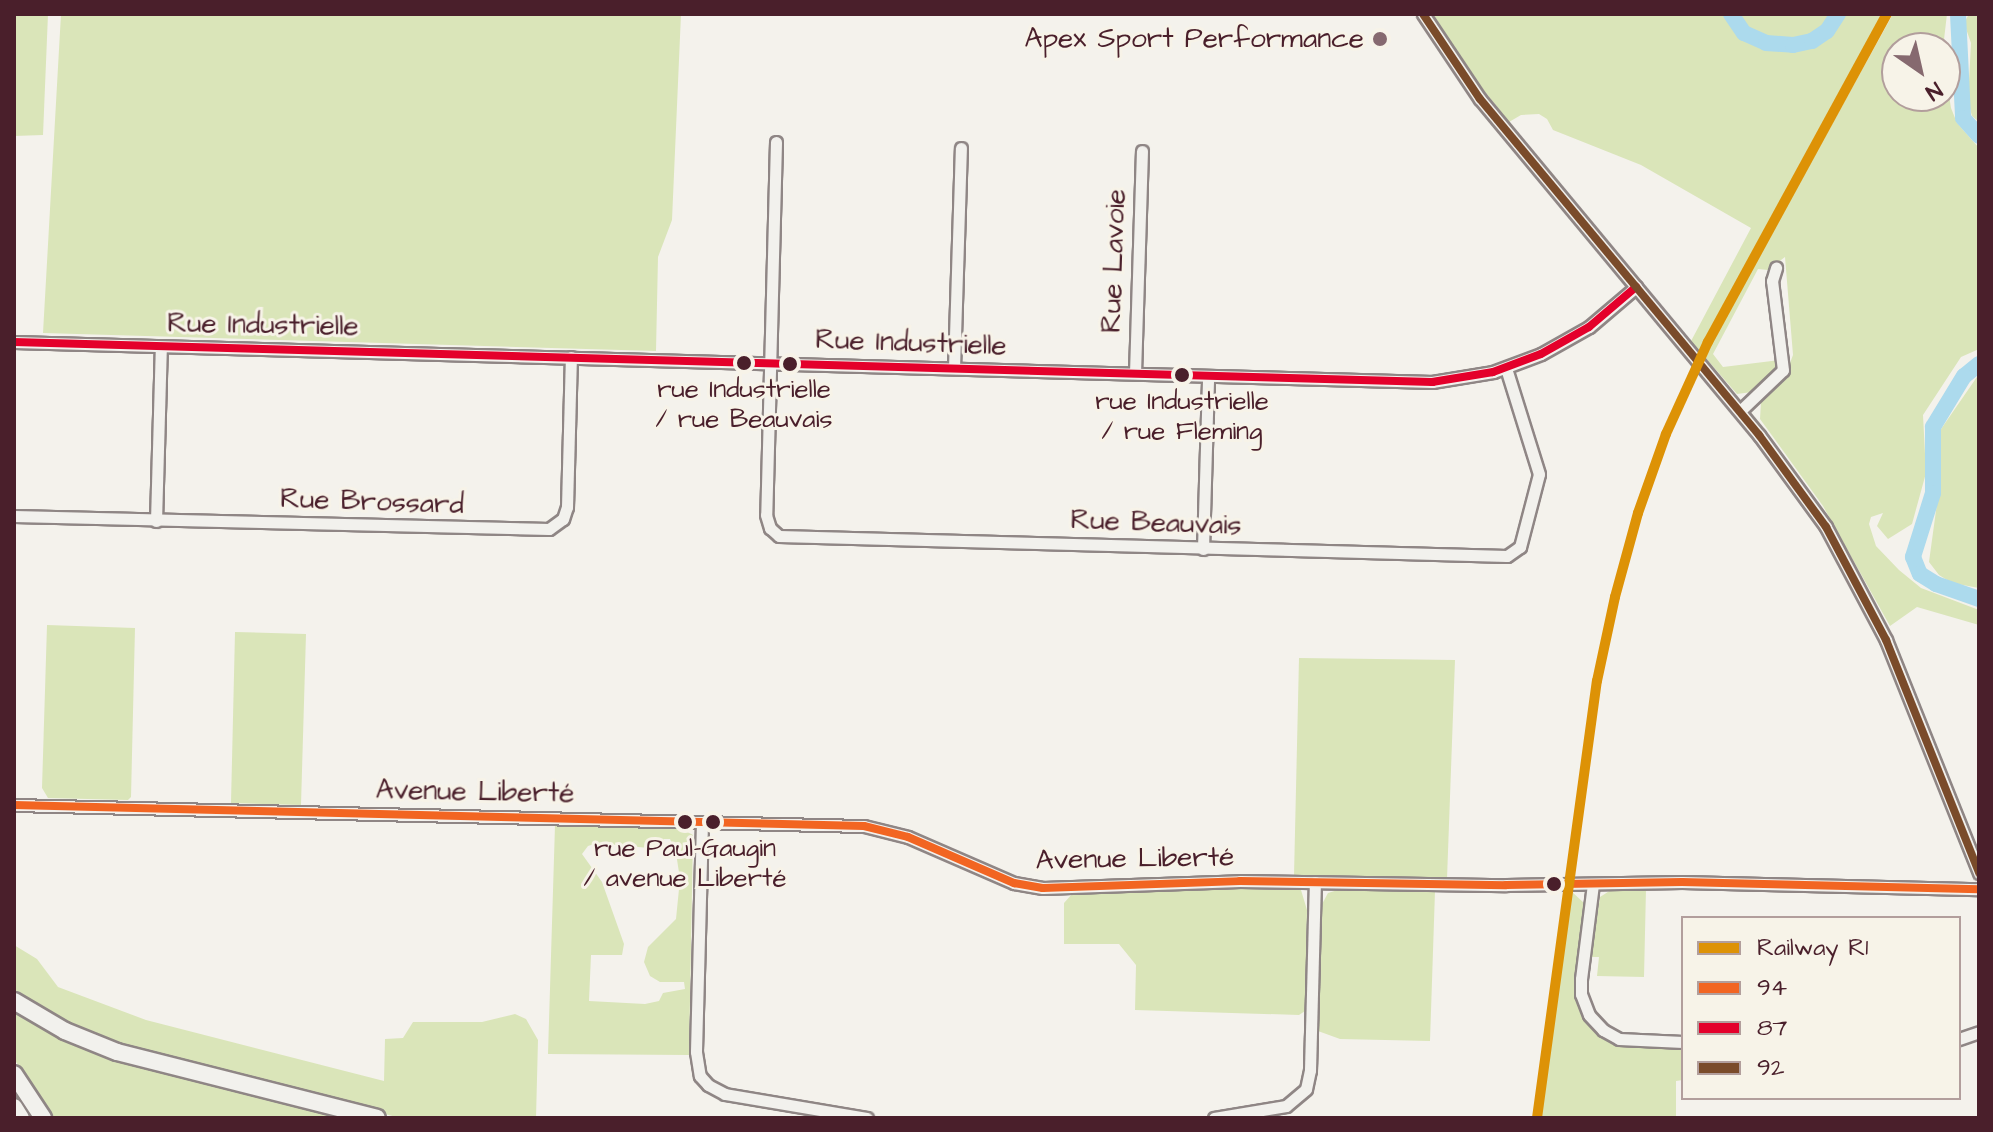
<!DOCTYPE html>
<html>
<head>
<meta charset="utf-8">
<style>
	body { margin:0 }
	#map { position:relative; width:1993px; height:1132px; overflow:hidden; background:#f4f2ec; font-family:"Architects Daughter",sans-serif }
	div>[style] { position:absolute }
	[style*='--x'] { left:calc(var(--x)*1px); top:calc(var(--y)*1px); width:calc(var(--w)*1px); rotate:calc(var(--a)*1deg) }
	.green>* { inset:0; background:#dae5b9 }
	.river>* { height:16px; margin:-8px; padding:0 8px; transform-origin:8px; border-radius:8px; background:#acdaed }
	.roads { filter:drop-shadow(2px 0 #8f8685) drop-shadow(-2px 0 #8f8685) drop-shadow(0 2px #8f8685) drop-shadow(0 -2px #8f8685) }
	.minor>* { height:11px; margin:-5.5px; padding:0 5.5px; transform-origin:5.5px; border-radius:5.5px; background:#f2f1ed }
	.highway>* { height:16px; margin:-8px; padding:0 8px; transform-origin:8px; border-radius:8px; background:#f2f1ed }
	.bus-1>* { height:8px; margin:-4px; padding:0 4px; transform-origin:4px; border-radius:4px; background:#f26522 }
	.bus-2>* { height:8px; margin:-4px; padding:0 4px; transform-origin:4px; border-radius:4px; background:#e4002b }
	.bus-3>* { height:8px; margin:-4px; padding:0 4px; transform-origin:4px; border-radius:4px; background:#7a4b2a }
	.rail-1>* { height:10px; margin:-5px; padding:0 5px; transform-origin:5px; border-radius:5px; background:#dd9206 }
	.dots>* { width:22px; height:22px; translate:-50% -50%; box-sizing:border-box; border:4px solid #f7f3e8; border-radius:50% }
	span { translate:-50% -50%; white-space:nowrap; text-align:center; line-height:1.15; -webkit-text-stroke:6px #f7f3e8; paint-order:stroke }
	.bus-label { font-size:26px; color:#4a1f2b }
	.poi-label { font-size:28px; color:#4a1f2b }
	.right { translate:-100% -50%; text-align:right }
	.street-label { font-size:28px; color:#4a1f2b }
	.frame { position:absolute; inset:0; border:16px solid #4a1f2b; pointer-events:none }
	.legend { position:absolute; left:1681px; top:916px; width:280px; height:184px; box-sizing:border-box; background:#f7f3e8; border:2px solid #b29e9c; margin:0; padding:10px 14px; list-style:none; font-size:24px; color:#4a1f2b }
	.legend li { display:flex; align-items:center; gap:16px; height:40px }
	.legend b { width:40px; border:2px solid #b29e9c }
	.north { position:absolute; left:1881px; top:32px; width:80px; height:80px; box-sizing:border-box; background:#f7f3e8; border:2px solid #b29e9c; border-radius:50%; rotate:146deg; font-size:22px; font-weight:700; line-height:32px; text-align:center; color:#4a1f2b }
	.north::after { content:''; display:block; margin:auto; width:28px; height:36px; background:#86696f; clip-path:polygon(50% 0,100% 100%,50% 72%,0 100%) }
</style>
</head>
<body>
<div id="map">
	<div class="green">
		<div style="clip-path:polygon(14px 14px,48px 14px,43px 135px,14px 136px)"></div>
		<div style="clip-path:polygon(61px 14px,681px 14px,672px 220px,658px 257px,656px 351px,43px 333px)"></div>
		<div style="clip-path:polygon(1433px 14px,1882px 14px,1700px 352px,1690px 343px,1751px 228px,1641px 165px,1553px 130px,1547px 119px,1539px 114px,1521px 115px,1509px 122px,1467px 69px)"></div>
		<div style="clip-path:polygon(1893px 14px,1947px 14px,1943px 48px,1897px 48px,1897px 96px,1945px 96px,1945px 70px,1951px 108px,1957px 123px,1979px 148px,1979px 349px,1961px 357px,1923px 415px,1926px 473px,1912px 524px,1888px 539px,1877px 526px,1883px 513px,1871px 517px,1869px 524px,1876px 546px,1899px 570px,1921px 588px,1979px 610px,1979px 625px,1917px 607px,1890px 626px,1823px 506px,1760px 419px,1761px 402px,1784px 379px,1793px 355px,1785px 257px,1768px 270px,1758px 269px,1713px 354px,1723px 367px,1780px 360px,1779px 367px,1752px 392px,1737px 394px,1704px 356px)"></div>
		<div style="clip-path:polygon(1969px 14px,1979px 14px,1979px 122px,1972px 116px,1968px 101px,1971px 43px,1964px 23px)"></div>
		<div style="clip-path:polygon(1979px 374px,1979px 588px,1952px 583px,1939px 575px,1929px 562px,1938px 496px,1939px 432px)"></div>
		<div style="clip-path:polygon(47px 625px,135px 628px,131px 797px,128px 800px,48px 798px,42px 788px)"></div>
		<div style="clip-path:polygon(235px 632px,306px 634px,301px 805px,231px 803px)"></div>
		<div style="clip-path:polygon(1299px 658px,1455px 660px,1447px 879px,1294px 876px)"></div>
		<div style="clip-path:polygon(evenodd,555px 825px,682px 829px,693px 835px,689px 1055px,548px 1054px,555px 825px,664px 839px,670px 839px,676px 853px,680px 879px,676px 919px,648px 947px,644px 962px,650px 976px,660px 982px,684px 982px,685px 989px,663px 993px,659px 1001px,645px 1004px,589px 1001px,591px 955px,622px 955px,624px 944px,602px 882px,582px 854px,588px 846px,597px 843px,659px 849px,664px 839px)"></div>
		<div style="clip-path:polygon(1191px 887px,1301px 890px,1307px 910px,1305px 1011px,1299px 1015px,1135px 1010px,1136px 965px,1119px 944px,1064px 944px,1064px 903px,1072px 894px)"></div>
		<div style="clip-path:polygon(1341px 889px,1435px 891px,1430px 1041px,1340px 1039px,1318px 1031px,1321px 906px,1328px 893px)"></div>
		<div style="clip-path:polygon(1646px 889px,1644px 977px,1597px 976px,1599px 957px,1591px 957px,1600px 897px,1611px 890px)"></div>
		<div style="clip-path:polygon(1571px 891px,1584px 903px,1574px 984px,1582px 1016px,1597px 1035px,1620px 1046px,1682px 1049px,1683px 1080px,1676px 1081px,1676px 1118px,1541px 1118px)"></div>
		<div style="clip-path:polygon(14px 945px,37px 959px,58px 987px,146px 1020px,384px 1081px,385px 1039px,403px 1038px,413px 1022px,482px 1022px,515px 1014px,526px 1019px,538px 1040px,536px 1118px,400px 1118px,113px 1042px,53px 1016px,14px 991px)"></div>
		<div style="clip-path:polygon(14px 1007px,28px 1017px,357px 1118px,54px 1118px,14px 1059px)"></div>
	</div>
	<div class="river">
		<div style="--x:1731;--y:14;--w:23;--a:56"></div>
		<div style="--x:1744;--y:33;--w:24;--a:24"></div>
		<div style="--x:1766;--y:43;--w:27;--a:4"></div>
		<div style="--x:1793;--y:45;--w:19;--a:-12"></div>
		<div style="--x:1812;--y:41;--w:18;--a:-34"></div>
		<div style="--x:1827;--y:31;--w:20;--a:-57"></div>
		<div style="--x:1958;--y:14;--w:104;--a:87.2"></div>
		<div style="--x:1963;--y:118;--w:24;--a:48"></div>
		<div style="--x:1979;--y:364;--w:19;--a:141"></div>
		<div style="--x:1964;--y:376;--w:60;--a:121.3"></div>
		<div style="--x:1933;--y:427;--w:66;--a:90"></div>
		<div style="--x:1933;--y:493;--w:67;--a:107.4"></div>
		<div style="--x:1913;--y:557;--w:18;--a:68"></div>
		<div style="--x:1920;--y:574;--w:19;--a:32"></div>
		<div style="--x:1936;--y:584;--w:46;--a:19.2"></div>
	</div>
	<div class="roads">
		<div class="minor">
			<div style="--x:1423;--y:14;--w:102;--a:56.2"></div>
			<div style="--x:1480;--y:99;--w:437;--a:50.3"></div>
			<div style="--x:1759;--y:435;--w:114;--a:53.9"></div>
			<div style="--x:1826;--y:527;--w:128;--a:62"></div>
			<div style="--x:1886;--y:640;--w:251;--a:68.2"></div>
			<div style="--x:776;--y:142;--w:373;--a:91.5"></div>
			<div style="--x:766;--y:515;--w:14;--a:73"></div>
			<div style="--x:770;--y:528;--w:12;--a:42"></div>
			<div style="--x:779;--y:536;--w:728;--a:1.57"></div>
			<div style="--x:1507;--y:556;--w:16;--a:-35"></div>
			<div style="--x:1520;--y:547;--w:75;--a:-75.4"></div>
			<div style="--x:1539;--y:474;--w:111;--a:-107.3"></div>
			<div style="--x:14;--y:342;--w:1419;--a:1.62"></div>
			<div style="--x:1432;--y:382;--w:62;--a:-9.3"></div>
			<div style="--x:1493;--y:372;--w:51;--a:-20.6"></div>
			<div style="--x:1541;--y:354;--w:55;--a:-29.4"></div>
			<div style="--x:1589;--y:327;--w:62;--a:-40.4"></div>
			<div style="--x:954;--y:368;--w:220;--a:-88.2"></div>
			<div style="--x:1135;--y:373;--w:222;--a:-88.2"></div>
			<div style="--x:1740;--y:411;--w:59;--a:-43.6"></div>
			<div style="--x:1783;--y:370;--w:90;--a:-97"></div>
			<div style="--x:1772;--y:281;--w:14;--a:-73"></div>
			<div style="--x:14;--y:516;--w:535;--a:1.39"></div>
			<div style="--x:549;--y:529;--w:17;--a:-36"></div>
			<div style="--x:563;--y:519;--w:13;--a:-72"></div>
			<div style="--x:567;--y:507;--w:150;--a:-88.5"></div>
			<div style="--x:156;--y:521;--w:174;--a:-88.4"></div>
			<div style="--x:1203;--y:549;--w:173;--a:-88.3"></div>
			<div style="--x:14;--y:805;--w:850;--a:1.42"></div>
			<div style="--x:864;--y:826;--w:45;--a:14"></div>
			<div style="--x:908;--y:837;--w:116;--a:23.5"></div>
			<div style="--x:1014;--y:883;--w:29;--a:10"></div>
			<div style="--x:1043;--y:888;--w:197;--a:-2"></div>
			<div style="--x:1240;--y:881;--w:266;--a:0.9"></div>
			<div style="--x:1506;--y:885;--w:176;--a:-1"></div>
			<div style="--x:1682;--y:882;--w:297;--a:1.4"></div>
			<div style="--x:702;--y:822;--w:230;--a:91.5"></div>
			<div style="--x:696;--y:1052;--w:24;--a:81"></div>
			<div style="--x:700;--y:1076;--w:12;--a:48"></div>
			<div style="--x:708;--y:1085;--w:19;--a:28"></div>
			<div style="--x:725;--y:1094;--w:144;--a:9.6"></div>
			<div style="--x:1593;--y:884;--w:96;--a:97.2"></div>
			<div style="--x:1581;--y:979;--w:15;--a:90"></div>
			<div style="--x:1581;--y:994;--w:22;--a:69"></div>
			<div style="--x:1589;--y:1015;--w:21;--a:47"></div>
			<div style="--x:1603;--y:1030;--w:18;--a:29"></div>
			<div style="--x:1619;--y:1039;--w:64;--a:2.7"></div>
			<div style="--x:1959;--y:1039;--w:21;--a:-19"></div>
			<div style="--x:1214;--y:1118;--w:73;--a:-9.5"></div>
			<div style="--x:1286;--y:1106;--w:26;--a:-40"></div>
			<div style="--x:1306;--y:1089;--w:19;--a:-78"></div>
			<div style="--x:1310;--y:1070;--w:188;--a:-88.5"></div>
		</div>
		<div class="highway">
			<div style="--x:14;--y:1001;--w:59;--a:30.5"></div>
			<div style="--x:65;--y:1031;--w:56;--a:22"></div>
			<div style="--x:117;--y:1052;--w:268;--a:14.2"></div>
			<div style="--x:14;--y:1074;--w:53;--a:56.6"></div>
			<div style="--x:14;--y:1107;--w:13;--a:58"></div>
		</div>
	</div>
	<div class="bus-1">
		<div style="--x:14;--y:805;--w:850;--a:1.42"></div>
		<div style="--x:864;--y:826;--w:45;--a:14"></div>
		<div style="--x:908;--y:837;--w:116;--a:23.5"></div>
		<div style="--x:1014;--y:883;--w:29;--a:10"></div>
		<div style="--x:1043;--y:888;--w:197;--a:-2"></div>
		<div style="--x:1240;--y:881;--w:266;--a:0.9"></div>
		<div style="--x:1506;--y:885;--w:176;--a:-1"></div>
		<div style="--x:1682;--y:882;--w:297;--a:1.4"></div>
	</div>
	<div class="bus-2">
		<div style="--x:14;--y:342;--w:1419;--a:1.62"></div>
		<div style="--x:1432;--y:382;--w:62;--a:-9.3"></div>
		<div style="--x:1493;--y:372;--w:51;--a:-20.6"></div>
		<div style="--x:1541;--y:354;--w:55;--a:-29.4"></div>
		<div style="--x:1589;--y:327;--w:62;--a:-40.4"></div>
	</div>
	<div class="bus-3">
		<div style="--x:1423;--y:14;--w:102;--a:56.2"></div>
		<div style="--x:1480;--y:99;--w:437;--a:50.3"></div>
		<div style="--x:1759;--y:435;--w:114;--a:53.9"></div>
		<div style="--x:1826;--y:527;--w:128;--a:62"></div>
		<div style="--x:1886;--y:640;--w:251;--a:68.2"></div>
	</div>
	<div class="rail-1">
		<div style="--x:1537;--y:1118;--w:441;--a:-82.2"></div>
		<div style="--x:1597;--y:681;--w:86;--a:-77.9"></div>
		<div style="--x:1615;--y:597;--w:87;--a:-74.7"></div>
		<div style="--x:1638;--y:513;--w:84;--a:-70.5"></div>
		<div style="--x:1666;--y:434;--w:101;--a:-65.5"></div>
		<div style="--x:1708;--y:342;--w:374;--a:-61.4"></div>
	</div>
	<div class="dots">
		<div style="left:1380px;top:39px;background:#86696f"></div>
		<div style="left:744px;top:363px;background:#4a1f2b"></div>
		<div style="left:790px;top:364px;background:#4a1f2b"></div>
		<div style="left:1182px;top:375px;background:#4a1f2b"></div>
		<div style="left:685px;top:822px;background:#4a1f2b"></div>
		<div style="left:713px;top:822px;background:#4a1f2b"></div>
		<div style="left:1554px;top:884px;background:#4a1f2b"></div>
	</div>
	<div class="bus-label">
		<span style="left:744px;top:405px">rue Industrielle<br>/ rue Beauvais</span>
		<span style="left:1182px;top:417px">rue Industrielle<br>/ rue Fleming</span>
		<span style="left:685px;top:864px">rue Paul-Gaugin<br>/ avenue Liberté</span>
	</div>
	<div class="poi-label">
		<span class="right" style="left:1364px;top:39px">Apex Sport Performance</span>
	</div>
	<div class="street-label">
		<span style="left:1114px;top:261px;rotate:-88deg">Rue Lavoie</span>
		<span style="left:263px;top:325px;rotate:1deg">Rue Industrielle</span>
		<span style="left:911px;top:343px;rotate:2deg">Rue Industrielle</span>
		<span style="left:372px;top:502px;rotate:2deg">Rue Brossard</span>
		<span style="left:1156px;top:523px;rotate:2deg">Rue Beauvais</span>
		<span style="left:475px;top:792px;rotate:1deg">Avenue Liberté</span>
		<span style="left:1135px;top:859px;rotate:-1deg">Avenue Liberté</span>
	</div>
	<div class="frame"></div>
	<ul class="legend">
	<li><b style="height:10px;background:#dd9206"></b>Railway R1</li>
	<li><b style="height:10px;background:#f26522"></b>94</li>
	<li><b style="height:10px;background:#e4002b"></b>87</li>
	<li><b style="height:10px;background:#7a4b2a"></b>92</li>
	</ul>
	<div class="north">N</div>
</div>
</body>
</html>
